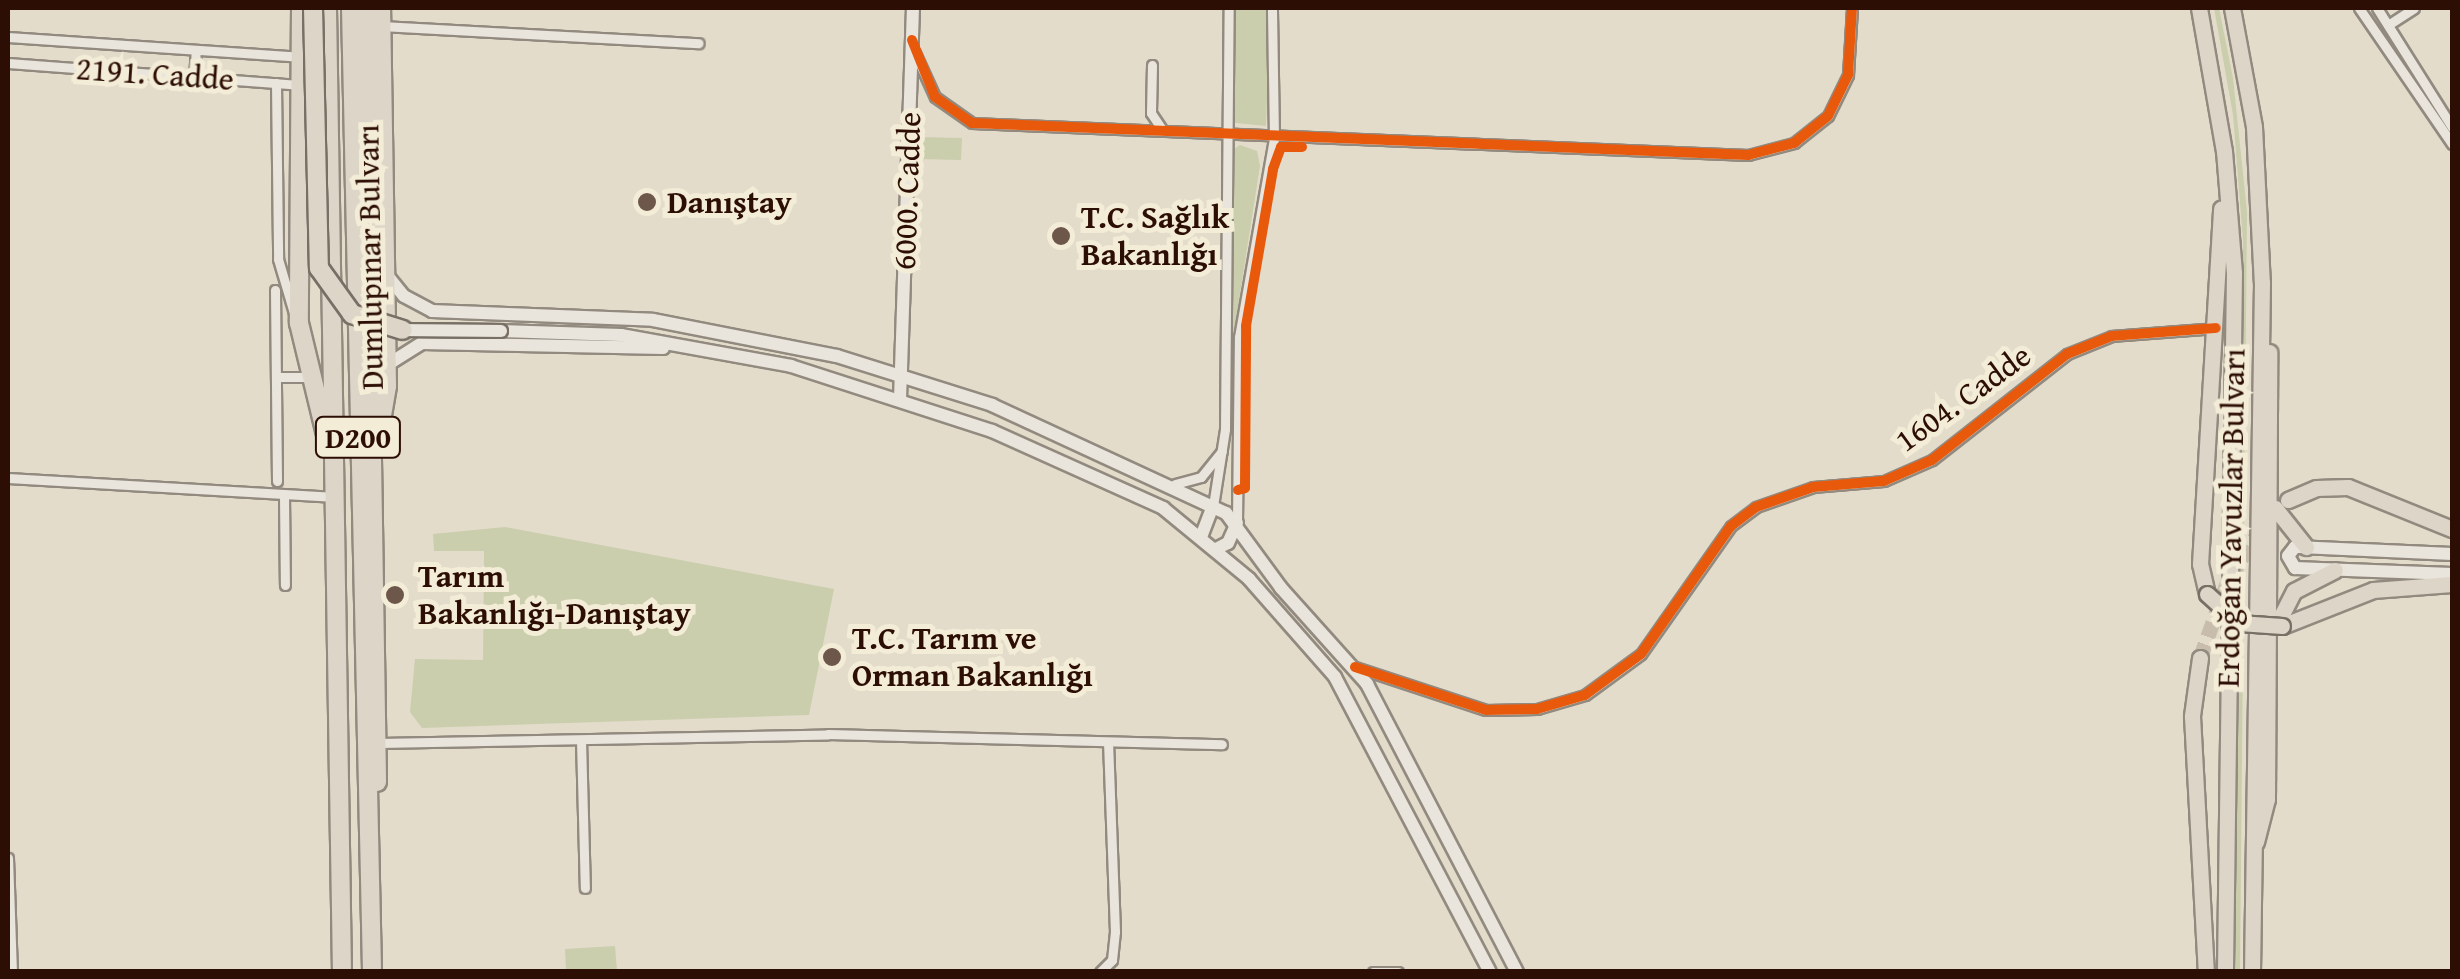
<!DOCTYPE html>
<html>
<head>
<meta charset="utf-8">
<style>
	body { margin:0 }
	#map { position:relative; width:2460px; height:979px; overflow:hidden; background:#e3dccb; font-family:"Gentium Book Plus",serif }
	div>[style] { position:absolute }
	[style*='--x'] { left:calc(var(--x)*1px); top:calc(var(--y)*1px); width:calc(var(--w)*1px); rotate:calc(var(--a)*1deg) }
	.green>* { inset:0; background:#cacead }
	.primary-tunnel>* { height:15px; margin-top:-7.5px; transform-origin:0; background:repeating-linear-gradient(90deg,#c8bdad 0 15px,transparent 0 23px) }
	.roads { filter:drop-shadow(2px 0 #928a7f) drop-shadow(-2px 0 #928a7f) drop-shadow(0 2px #928a7f) drop-shadow(0 -2px #928a7f) }
	.street>* { height:9px; margin:-4.5px; padding:0 4.5px; transform-origin:4.5px; border-radius:4.5px; background:#e9e5dd }
	.secondary>* { height:12px; margin:-6px; padding:0 6px; transform-origin:6px; border-radius:6px; background:#e9e5dd }
	.primary>* { height:15px; margin:-7.5px; padding:0 7.5px; transform-origin:7.5px; border-radius:7.5px; background:#dcd5c8 }
	.highway>* { height:18px; margin:-9px; padding:0 9px; transform-origin:9px; border-radius:9px; background:#dcd5c8 }
	.bridges { filter:drop-shadow(2px 0 #786f65) drop-shadow(-2px 0 #786f65) drop-shadow(0 2px #786f65) drop-shadow(0 -2px #786f65) }
	.secondary-bridge>* { height:12px; margin:-6px; padding:0 6px; transform-origin:6px; border-radius:6px; background:#e9e5dd }
	.primary-bridge>* { height:15px; margin:-7.5px; padding:0 7.5px; transform-origin:7.5px; border-radius:7.5px; background:#dcd5c8 }
	.highway-bridge>* { height:18px; margin:-9px; padding:0 9px; transform-origin:9px; border-radius:9px; background:#dcd5c8 }
	.cycleway>* { height:10px; margin:-5px; padding:0 5px; transform-origin:5px; border-radius:5px; background:#e8590c }
	.dots>* { width:28px; height:28px; translate:-50% -50%; box-sizing:border-box; border:5px solid #f3ecd7; border-radius:50% }
	span { translate:-50% -50%; white-space:nowrap; text-align:center; line-height:1.15; -webkit-text-stroke:10px #f3ecd7; paint-order:stroke }
	.shield-label span { padding:2px 8px; background:#f3ecd7; border:2px solid; border-radius:8px; -webkit-text-stroke-width:0 }
	.shield-label { font-size:30px; color:#2d0e04; font-weight:700 }
	.street-label { font-size:32px; color:#2d0e04 }
	.poi-label { font-size:32px; color:#2d0e04; font-weight:700 }
	.left { translate:0 -50%; text-align:left }
	.frame { position:absolute; inset:0; border:10px solid #2d0e04; pointer-events:none }
</style>
</head>
<body>
<div id="map">
	<div class="green">
		<div style="clip-path:polygon(1233px 8px,1267px 8px,1270px 16px,1266px 126px,1226px 122px)"></div>
		<div style="clip-path:polygon(2214px 8px,2219px 8px,2233px 78px,2247px 212px,2240px 972px,2235px 971px,2243px 241px,2233px 115px)"></div>
		<div style="clip-path:polygon(918px 137px,962px 138px,961px 160px,918px 159px)"></div>
		<div style="clip-path:polygon(1240px 145px,1257px 151px,1260px 166px,1230px 357px,1231px 151px)"></div>
		<div style="clip-path:polygon(505px 527px,834px 589px,809px 715px,422px 728px,410px 712px,415px 659px,483px 660px,484px 551px,434px 551px,433px 534px)"></div>
		<div style="clip-path:polygon(615px 946px,617px 971px,566px 971px,565px 949px)"></div>
	</div>
	<div class="primary-tunnel">
		<div style="--x:2200;--y:658;--w:85;--a:-70.1"></div>
		<div style="--x:2229;--y:578;--w:64;--a:-57.1"></div>
	</div>
	<div class="roads">
		<div class="street">
			<div style="--x:2359;--y:8;--w:165;--a:55.6"></div>
			<div style="--x:2377;--y:8;--w:141;--a:57.8"></div>
			<div style="--x:2388;--y:25;--w:31;--a:-33"></div>
			<div style="--x:381;--y:26;--w:318;--a:3.1"></div>
			<div style="--x:8;--y:37;--w:292;--a:3.9"></div>
			<div style="--x:915;--y:53;--w:48;--a:65.6"></div>
			<div style="--x:935;--y:97;--w:45;--a:35.1"></div>
			<div style="--x:972;--y:123;--w:777;--a:2.36"></div>
			<div style="--x:1748;--y:155;--w:48;--a:-14.6"></div>
			<div style="--x:1794;--y:143;--w:43;--a:-38.5"></div>
			<div style="--x:1828;--y:116;--w:46;--a:-64"></div>
			<div style="--x:1848;--y:75;--w:67;--a:-86.6"></div>
			<div style="--x:8;--y:63;--w:295;--a:4.3"></div>
			<div style="--x:1152;--y:65;--w:48;--a:91.2"></div>
			<div style="--x:1151;--y:113;--w:18;--a:56"></div>
			<div style="--x:194;--y:77;--w:27;--a:-86"></div>
			<div style="--x:276;--y:83;--w:176;--a:89.3"></div>
			<div style="--x:278;--y:259;--w:56;--a:73.5"></div>
			<div style="--x:275;--y:290;--w:191;--a:89.4"></div>
			<div style="--x:276;--y:377;--w:36;--a:0"></div>
			<div style="--x:8;--y:478;--w:328;--a:3.3"></div>
			<div style="--x:1175;--y:484;--w:27;--a:-15"></div>
			<div style="--x:1201;--y:477;--w:33;--a:-51"></div>
			<div style="--x:284;--y:496;--w:89;--a:89.4"></div>
			<div style="--x:1213;--y:506;--w:78;--a:-81.1"></div>
			<div style="--x:1225;--y:429;--w:421;--a:-89.5"></div>
			<div style="--x:1237;--y:523;--w:186;--a:-89.4"></div>
			<div style="--x:1239;--y:337;--w:202;--a:-80"></div>
			<div style="--x:1274;--y:138;--w:130;--a:-90.9"></div>
			<div style="--x:1355;--y:667;--w:138;--a:18.2"></div>
			<div style="--x:1486;--y:710;--w:51;--a:-1.1"></div>
			<div style="--x:1537;--y:709;--w:50;--a:-16.3"></div>
			<div style="--x:1585;--y:695;--w:69;--a:-36.2"></div>
			<div style="--x:1641;--y:654;--w:156;--a:-54.9"></div>
			<div style="--x:1731;--y:526;--w:31;--a:-37"></div>
			<div style="--x:1756;--y:507;--w:60;--a:-19.3"></div>
			<div style="--x:1813;--y:487;--w:71;--a:-4.8"></div>
			<div style="--x:1884;--y:481;--w:52;--a:-23.6"></div>
			<div style="--x:1932;--y:460;--w:172;--a:-38.1"></div>
			<div style="--x:2067;--y:354;--w:48;--a:-21.8"></div>
			<div style="--x:2112;--y:336;--w:104;--a:-4.4"></div>
			<div style="--x:581;--y:740;--w:148;--a:88.5"></div>
			<div style="--x:379;--y:743;--w:449;--a:-1.1"></div>
			<div style="--x:828;--y:734;--w:394;--a:1.5"></div>
			<div style="--x:8;--y:858;--w:114;--a:88"></div>
			<div style="--x:1100;--y:972;--w:17;--a:-45"></div>
			<div style="--x:1112;--y:960;--w:28;--a:-84"></div>
			<div style="--x:1115;--y:932;--w:189;--a:-92.1"></div>
			<div style="--x:1373;--y:972;--w:25;--a:0"></div>
		</div>
		<div class="secondary">
			<div style="--x:386;--y:274;--w:28;--a:51"></div>
			<div style="--x:404;--y:296;--w:32;--a:28"></div>
			<div style="--x:432;--y:311;--w:221;--a:2.3"></div>
			<div style="--x:653;--y:320;--w:187;--a:11.1"></div>
			<div style="--x:837;--y:356;--w:163;--a:17.5"></div>
			<div style="--x:992;--y:405;--w:258;--a:24.8"></div>
			<div style="--x:1226;--y:513;--w:93;--a:53.7"></div>
			<div style="--x:1281;--y:588;--w:129;--a:48.1"></div>
			<div style="--x:1367;--y:684;--w:325;--a:62.5"></div>
			<div style="--x:501;--y:331;--w:120;--a:1.9"></div>
			<div style="--x:621;--y:335;--w:173;--a:10.3"></div>
			<div style="--x:791;--y:366;--w:211;--a:17.9"></div>
			<div style="--x:992;--y:431;--w:188;--a:24.2"></div>
			<div style="--x:1163;--y:508;--w:112;--a:39.5"></div>
			<div style="--x:1249;--y:579;--w:130;--a:48.7"></div>
			<div style="--x:1335;--y:677;--w:333;--a:62.3"></div>
			<div style="--x:387;--y:365;--w:41;--a:-32.2"></div>
			<div style="--x:422;--y:343;--w:241;--a:1.2"></div>
			<div style="--x:900;--y:399;--w:391;--a:-88.1"></div>
			<div style="--x:1201;--y:537;--w:33;--a:-69"></div>
			<div style="--x:1216;--y:549;--w:13;--a:-27"></div>
			<div style="--x:1228;--y:543;--w:22;--a:-66"></div>
			<div style="--x:2452;--y:554;--w:157;--a:-177.4"></div>
			<div style="--x:2295;--y:547;--w:11;--a:128"></div>
			<div style="--x:2288;--y:556;--w:14;--a:60"></div>
			<div style="--x:2295;--y:568;--w:157;--a:2.2"></div>
		</div>
		<div class="primary">
			<div style="--x:2199;--y:8;--w:145;--a:80.1"></div>
			<div style="--x:2224;--y:151;--w:122;--a:85.3"></div>
			<div style="--x:2234;--y:273;--w:699;--a:90.74"></div>
			<div style="--x:2232;--y:8;--w:121;--a:79.5"></div>
			<div style="--x:2254;--y:127;--w:156;--a:87.1"></div>
			<div style="--x:2262;--y:283;--w:689;--a:90.83"></div>
			<div style="--x:2288;--y:500;--w:30;--a:-23"></div>
			<div style="--x:2316;--y:488;--w:32;--a:-2"></div>
			<div style="--x:2348;--y:487;--w:112;--a:22"></div>
			<div style="--x:2275;--y:508;--w:50;--a:51.5"></div>
			<div style="--x:2207;--y:594;--w:31;--a:-103"></div>
			<div style="--x:2200;--y:564;--w:356;--a:-86.6"></div>
			<div style="--x:2277;--y:624;--w:37;--a:-63"></div>
			<div style="--x:2294;--y:591;--w:46;--a:-27.1"></div>
			<div style="--x:2282;--y:626;--w:98;--a:-21.6"></div>
			<div style="--x:2373;--y:590;--w:79;--a:-4.3"></div>
			<div style="--x:2200;--y:658;--w:59;--a:97.9"></div>
			<div style="--x:2192;--y:716;--w:256;--a:86.9"></div>
			<div style="--x:2256;--y:842;--w:44;--a:-75.7"></div>
			<div style="--x:2267;--y:799;--w:447;--a:-89.7"></div>
		</div>
		<div class="highway">
			<div style="--x:301;--y:8;--w:315;--a:90.4"></div>
			<div style="--x:299;--y:323;--w:119;--a:76.4"></div>
			<div style="--x:327;--y:8;--w:964;--a:89.11"></div>
			<div style="--x:351;--y:8;--w:964;--a:88.75"></div>
			<div style="--x:365;--y:8;--w:774;--a:89.11"></div>
			<div style="--x:379;--y:433;--w:48;--a:-80.3"></div>
			<div style="--x:387;--y:386;--w:378;--a:-90.9"></div>
		</div>
	</div>
	<div class="bridges">
		<div class="secondary-bridge">
			<div style="--x:403;--y:330;--w:98;--a:0.6"></div>
		</div>
		<div class="primary-bridge">
			<div style="--x:2207;--y:594;--w:43;--a:42.2"></div>
			<div style="--x:2239;--y:623;--w:43;--a:4"></div>
		</div>
		<div class="highway-bridge">
			<div style="--x:313;--y:8;--w:260;--a:88.7"></div>
			<div style="--x:319;--y:268;--w:57;--a:54.3"></div>
			<div style="--x:352;--y:314;--w:53;--a:17.4"></div>
		</div>
	</div>
	<div class="cycleway">
		<div style="--x:912;--y:40;--w:61;--a:68"></div>
		<div style="--x:935;--y:97;--w:45;--a:35.1"></div>
		<div style="--x:972;--y:123;--w:777;--a:2.36"></div>
		<div style="--x:1748;--y:155;--w:48;--a:-14.6"></div>
		<div style="--x:1794;--y:143;--w:43;--a:-38.5"></div>
		<div style="--x:1828;--y:116;--w:46;--a:-64"></div>
		<div style="--x:1848;--y:75;--w:67;--a:-86.6"></div>
		<div style="--x:1238;--y:490;--w:7;--a:-16"></div>
		<div style="--x:1245;--y:488;--w:162;--a:-89.6"></div>
		<div style="--x:1246;--y:326;--w:159;--a:-80.2"></div>
		<div style="--x:1273;--y:169;--w:23;--a:-70"></div>
		<div style="--x:1281;--y:147;--w:21;--a:0"></div>
		<div style="--x:1355;--y:667;--w:138;--a:18.2"></div>
		<div style="--x:1486;--y:710;--w:51;--a:-1.1"></div>
		<div style="--x:1537;--y:709;--w:50;--a:-16.3"></div>
		<div style="--x:1585;--y:695;--w:69;--a:-36.2"></div>
		<div style="--x:1641;--y:654;--w:156;--a:-54.9"></div>
		<div style="--x:1731;--y:526;--w:31;--a:-37"></div>
		<div style="--x:1756;--y:507;--w:60;--a:-19.3"></div>
		<div style="--x:1813;--y:487;--w:71;--a:-4.8"></div>
		<div style="--x:1884;--y:481;--w:52;--a:-23.6"></div>
		<div style="--x:1932;--y:460;--w:172;--a:-38.1"></div>
		<div style="--x:2067;--y:354;--w:48;--a:-21.8"></div>
		<div style="--x:2112;--y:336;--w:104;--a:-4.4"></div>
	</div>
	<div class="dots">
		<div style="left:647px;top:202px;background:#6d564a"></div>
		<div style="left:1061px;top:236px;background:#6d564a"></div>
		<div style="left:395px;top:595px;background:#6d564a"></div>
		<div style="left:832px;top:657px;background:#6d564a"></div>
	</div>
	<div class="shield-label">
		<span style="left:358px;top:437px">D200</span>
	</div>
	<div class="street-label">
		<span style="left:155px;top:74px;rotate:4deg">2191. Cadde</span>
		<span style="left:907px;top:191px;rotate:-88deg">6000. Cadde</span>
		<span style="left:370px;top:257px;rotate:-91deg">Dumlupınar Bulvarı</span>
		<span style="left:1963px;top:398px;rotate:-36deg">1604. Cadde</span>
		<span style="left:2231px;top:518px;rotate:-89deg">Erdoğan Yavuzlar Bulvarı</span>
	</div>
	<div class="poi-label">
		<span class="left" style="left:667px;top:202px">Danıştay</span>
		<span class="left" style="left:1081px;top:236px">T.C. Sağlık<br>Bakanlığı</span>
		<span class="left" style="left:418px;top:595px">Tarım<br>Bakanlığı-Danıştay</span>
		<span class="left" style="left:852px;top:657px">T.C. Tarım ve<br>Orman Bakanlığı</span>
	</div>
	<div class="frame"></div>
</div>
</body>
</html>
